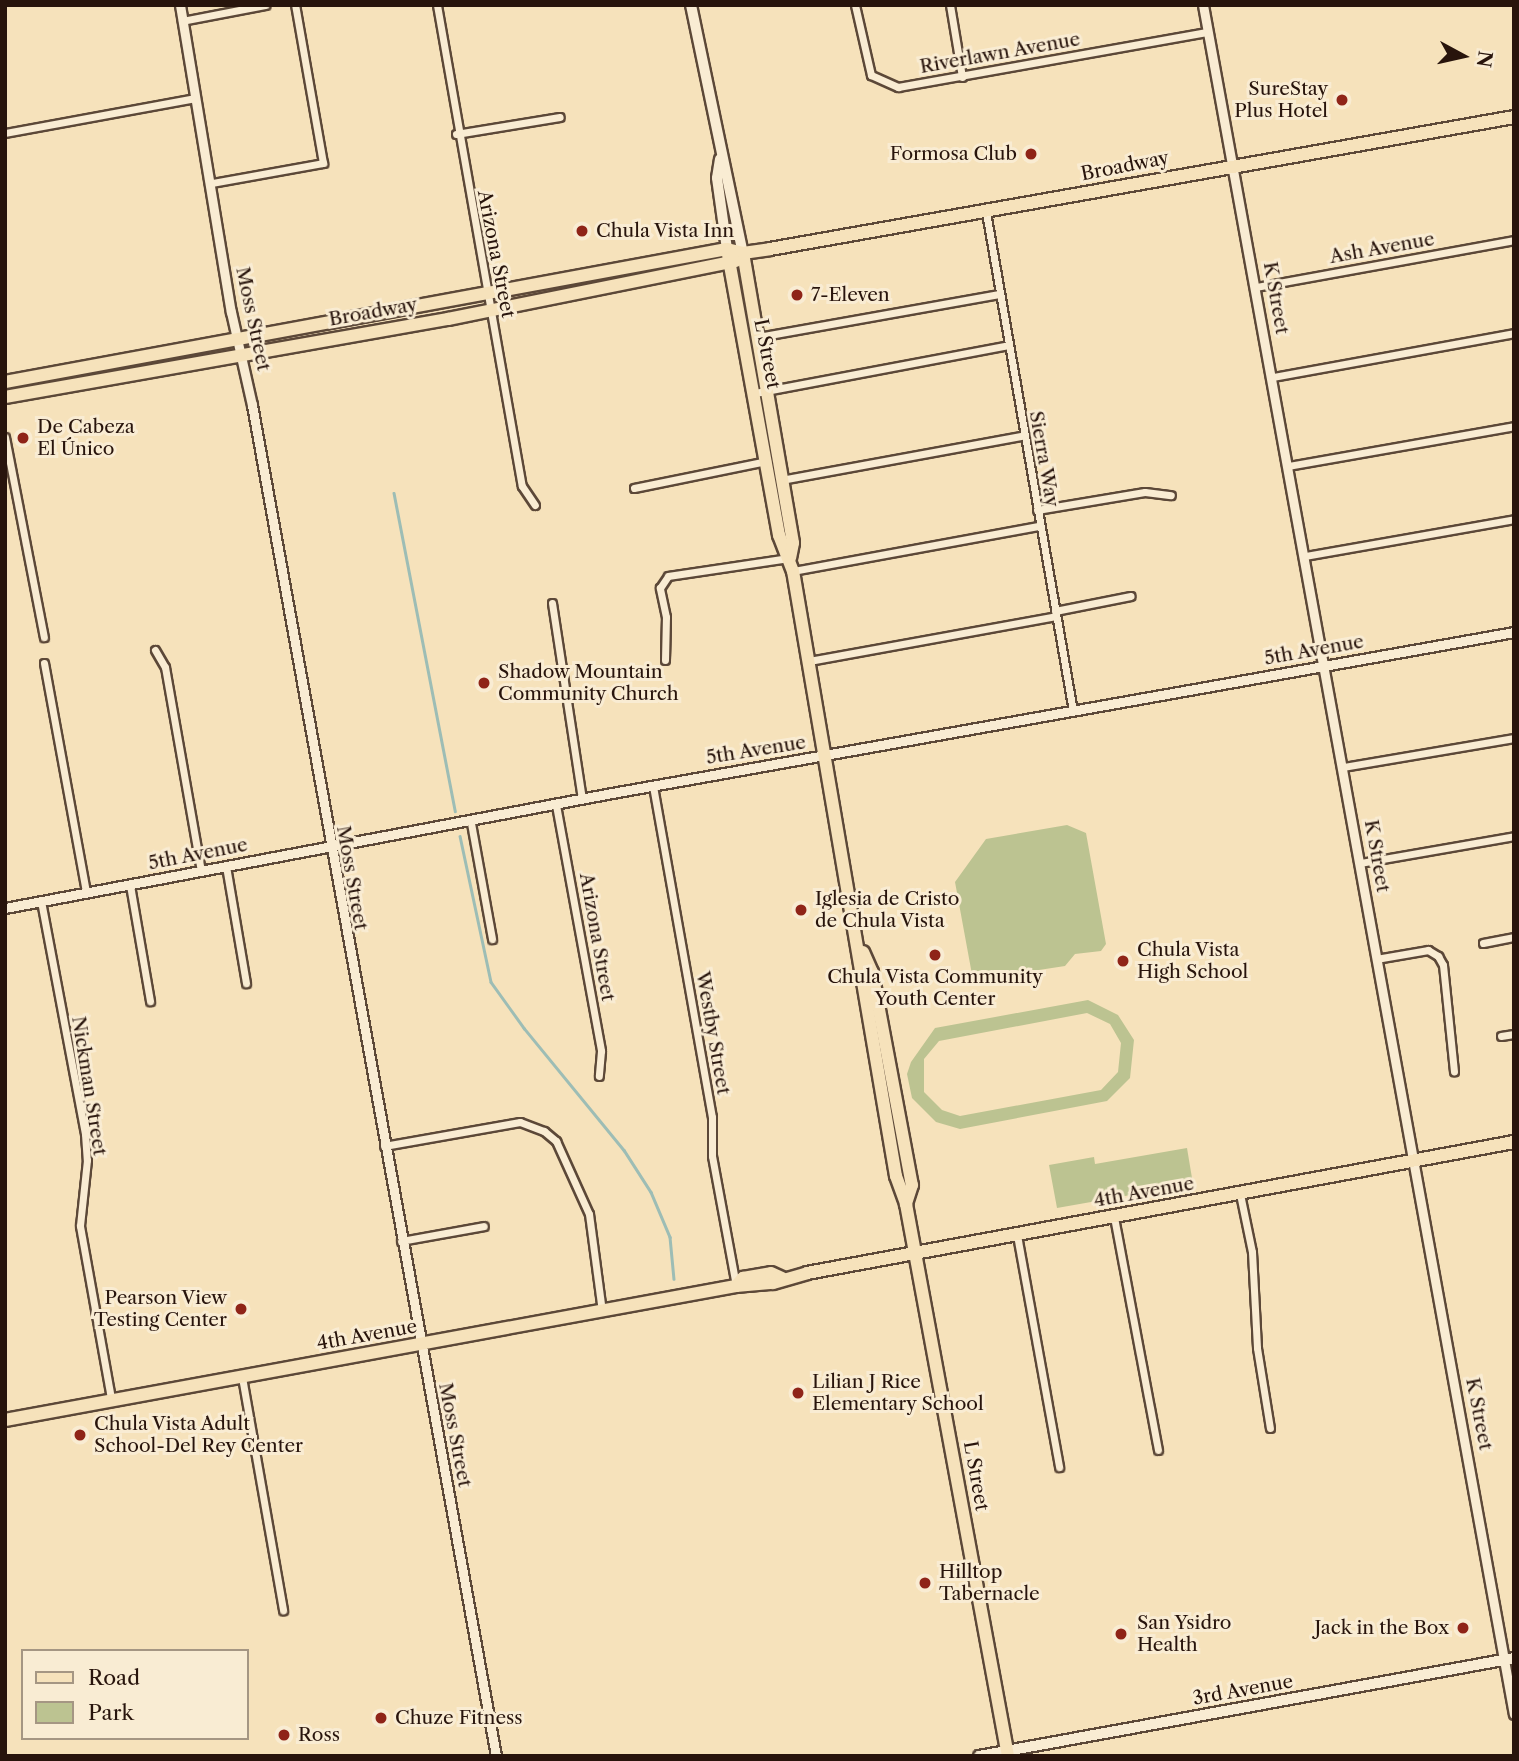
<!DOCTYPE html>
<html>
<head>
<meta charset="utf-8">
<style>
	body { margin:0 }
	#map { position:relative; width:1519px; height:1761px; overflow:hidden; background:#f6e2bb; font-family:"Libre Caslon Text",serif }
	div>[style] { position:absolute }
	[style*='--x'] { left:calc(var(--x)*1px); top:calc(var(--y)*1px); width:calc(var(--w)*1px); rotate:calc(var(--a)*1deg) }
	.green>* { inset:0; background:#bcc391 }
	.stream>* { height:2.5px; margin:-1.25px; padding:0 1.25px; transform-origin:1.25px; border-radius:1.25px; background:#9dbdb5 }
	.roads { filter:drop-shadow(2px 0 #5c4838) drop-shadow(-2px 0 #5c4838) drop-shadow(0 2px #5c4838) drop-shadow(0 -2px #5c4838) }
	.minor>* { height:7px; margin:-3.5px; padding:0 3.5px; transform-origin:3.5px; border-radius:3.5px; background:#f9ecd3 }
	.tertiary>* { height:9px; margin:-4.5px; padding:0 4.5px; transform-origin:4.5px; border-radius:4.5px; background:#f9ecd3 }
	.secondary>* { height:10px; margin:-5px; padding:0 5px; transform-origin:5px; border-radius:5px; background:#f9ecd3 }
	.primary>* { height:12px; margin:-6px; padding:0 6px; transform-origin:6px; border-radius:6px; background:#f6e2bb }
	.dots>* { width:19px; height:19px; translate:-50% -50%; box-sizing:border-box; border:4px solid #f9ecd3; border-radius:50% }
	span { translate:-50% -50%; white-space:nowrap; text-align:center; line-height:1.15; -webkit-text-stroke:6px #f9ecd3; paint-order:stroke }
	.street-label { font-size:19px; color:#28140c }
	.poi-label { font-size:19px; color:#28140c }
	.right { translate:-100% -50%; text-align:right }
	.left { translate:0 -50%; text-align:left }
	.frame { position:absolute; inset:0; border:7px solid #28140c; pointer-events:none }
	.legend { position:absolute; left:21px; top:1649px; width:228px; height:91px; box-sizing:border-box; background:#f9ecd3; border:2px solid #a59683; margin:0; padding:9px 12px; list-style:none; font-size:21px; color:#28140c }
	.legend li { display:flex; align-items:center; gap:14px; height:35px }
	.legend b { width:35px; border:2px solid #a59683 }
	.north { position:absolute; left:1428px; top:21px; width:70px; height:70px; -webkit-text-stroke:5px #f9ecd3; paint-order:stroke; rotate:98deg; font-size:19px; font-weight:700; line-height:28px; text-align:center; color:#28140c }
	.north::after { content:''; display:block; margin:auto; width:24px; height:32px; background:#28140c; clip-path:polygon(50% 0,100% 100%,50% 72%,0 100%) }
</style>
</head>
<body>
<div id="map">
	<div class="green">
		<div style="clip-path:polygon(1067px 825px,1086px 833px,1106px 944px,1101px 951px,1075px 954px,1065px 966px,973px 980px,955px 882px,986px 839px)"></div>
		<div style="clip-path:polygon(evenodd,1088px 1000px,1118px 1015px,1134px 1040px,1130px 1078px,1107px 1101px,960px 1129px,936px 1122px,912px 1098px,907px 1074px,911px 1062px,935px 1028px,1088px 1000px,1087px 1013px,1110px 1024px,1121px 1043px,1118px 1072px,1101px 1090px,960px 1116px,942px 1110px,924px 1092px,924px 1059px,939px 1041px,1087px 1013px)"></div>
		<div style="clip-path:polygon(1187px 1148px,1193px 1184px,1057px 1208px,1049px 1165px,1094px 1157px,1095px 1164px)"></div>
	</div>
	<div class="stream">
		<div style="--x:394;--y:493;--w:324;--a:79.1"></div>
		<div style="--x:460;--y:836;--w:149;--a:78"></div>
		<div style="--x:491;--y:982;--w:57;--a:54.3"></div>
		<div style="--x:524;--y:1028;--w:158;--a:50.7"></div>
		<div style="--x:624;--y:1150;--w:50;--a:57.3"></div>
		<div style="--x:651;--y:1192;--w:49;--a:67.1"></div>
		<div style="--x:670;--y:1237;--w:42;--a:84.6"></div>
	</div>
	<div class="roads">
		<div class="minor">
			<div style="--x:437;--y:5;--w:488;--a:80"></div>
			<div style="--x:522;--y:486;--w:23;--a:56"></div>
			<div style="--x:855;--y:5;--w:72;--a:77.1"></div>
			<div style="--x:871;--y:75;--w:30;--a:24"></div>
			<div style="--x:898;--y:87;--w:315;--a:-10.1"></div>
			<div style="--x:950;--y:5;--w:73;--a:80.5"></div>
			<div style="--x:182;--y:21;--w:85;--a:-10.9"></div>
			<div style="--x:5;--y:133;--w:193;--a:-10.4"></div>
			<div style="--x:456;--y:134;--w:105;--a:-9.3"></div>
			<div style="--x:212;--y:183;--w:113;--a:-10.2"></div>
			<div style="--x:323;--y:163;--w:160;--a:-100"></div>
			<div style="--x:986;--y:212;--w:507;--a:80.11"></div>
			<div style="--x:1256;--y:287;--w:262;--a:-10.3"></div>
			<div style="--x:758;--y:337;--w:245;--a:-10.1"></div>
			<div style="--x:1273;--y:377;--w:245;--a:-10.3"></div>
			<div style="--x:755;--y:393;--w:258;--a:-10.7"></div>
			<div style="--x:5;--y:437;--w:204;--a:79"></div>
			<div style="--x:1288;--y:466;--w:230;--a:-10"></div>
			<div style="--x:781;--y:480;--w:248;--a:-10.4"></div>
			<div style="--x:634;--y:488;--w:136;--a:-11.5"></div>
			<div style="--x:1037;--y:510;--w:109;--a:-9.5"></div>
			<div style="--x:1145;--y:492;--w:26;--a:7"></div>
			<div style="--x:1305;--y:556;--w:212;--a:-10"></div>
			<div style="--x:793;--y:571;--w:250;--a:-10.4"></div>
			<div style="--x:552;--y:603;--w:198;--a:81.3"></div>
			<div style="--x:1055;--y:611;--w:77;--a:-11.2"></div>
			<div style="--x:155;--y:650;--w:20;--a:60"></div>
			<div style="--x:165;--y:667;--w:208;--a:80"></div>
			<div style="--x:665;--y:660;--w:43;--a:-88.7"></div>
			<div style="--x:666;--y:617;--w:30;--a:-102"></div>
			<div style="--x:660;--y:588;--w:14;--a:-56"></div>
			<div style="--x:668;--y:576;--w:122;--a:-8.5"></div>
			<div style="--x:809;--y:661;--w:251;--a:-10.3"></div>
			<div style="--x:44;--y:663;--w:233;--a:79.6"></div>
			<div style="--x:1343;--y:767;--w:173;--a:-9.6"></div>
			<div style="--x:653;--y:786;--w:336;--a:79.9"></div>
			<div style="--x:712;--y:1117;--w:39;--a:90"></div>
			<div style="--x:712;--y:1156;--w:131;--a:79.5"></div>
			<div style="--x:556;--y:805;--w:250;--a:79.6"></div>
			<div style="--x:601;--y:1051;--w:25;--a:95"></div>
			<div style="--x:471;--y:823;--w:118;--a:79.7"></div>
			<div style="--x:1360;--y:863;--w:156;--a:-9.9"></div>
			<div style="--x:226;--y:866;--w:119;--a:80.3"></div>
			<div style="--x:130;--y:885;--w:118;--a:80.2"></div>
			<div style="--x:41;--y:901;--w:237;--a:79.3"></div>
			<div style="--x:85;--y:1134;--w:26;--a:86"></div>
			<div style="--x:87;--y:1160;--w:66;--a:96.1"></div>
			<div style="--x:80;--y:1226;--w:176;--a:79.8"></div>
			<div style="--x:1483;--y:943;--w:32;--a:-11"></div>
			<div style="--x:1376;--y:959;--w:53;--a:-9.8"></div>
			<div style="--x:1428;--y:950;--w:12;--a:31"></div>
			<div style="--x:1438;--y:956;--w:10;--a:61"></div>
			<div style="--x:1443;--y:965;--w:107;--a:84.1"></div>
			<div style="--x:1501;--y:1036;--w:13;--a:-9"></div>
			<div style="--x:384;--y:1146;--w:138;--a:-10"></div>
			<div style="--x:520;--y:1122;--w:26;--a:21"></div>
			<div style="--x:544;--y:1131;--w:16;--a:40"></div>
			<div style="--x:556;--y:1141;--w:80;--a:65.7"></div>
			<div style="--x:589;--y:1214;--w:98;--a:82.4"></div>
			<div style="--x:1240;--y:1194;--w:59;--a:78.3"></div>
			<div style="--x:1252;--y:1252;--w:96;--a:87"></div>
			<div style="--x:1257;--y:1348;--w:81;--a:80.8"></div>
			<div style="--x:1114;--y:1217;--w:237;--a:79.3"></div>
			<div style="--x:1017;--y:1235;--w:236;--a:79.7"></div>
			<div style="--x:401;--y:1241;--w:84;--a:-10.2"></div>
			<div style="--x:242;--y:1377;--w:237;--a:80"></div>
		</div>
		<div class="tertiary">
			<div style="--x:180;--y:5;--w:311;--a:80.6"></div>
			<div style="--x:231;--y:312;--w:95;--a:77.3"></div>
			<div style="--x:252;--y:405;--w:1373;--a:79.76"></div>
			<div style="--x:1203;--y:5;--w:1737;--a:79.69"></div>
			<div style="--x:5;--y:908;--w:618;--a:-10.73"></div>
			<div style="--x:612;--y:793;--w:916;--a:-10.12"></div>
		</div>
		<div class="secondary">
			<div style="--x:691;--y:5;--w:253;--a:78.2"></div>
			<div style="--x:720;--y:159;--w:19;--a:99"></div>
			<div style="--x:717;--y:178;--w:72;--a:82"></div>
			<div style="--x:979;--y:1756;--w:544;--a:-10.38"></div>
		</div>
		<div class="primary">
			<div style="--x:727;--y:249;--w:291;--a:79.7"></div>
			<div style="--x:779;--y:535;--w:39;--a:69"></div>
			<div style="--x:793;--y:571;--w:614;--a:80.34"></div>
			<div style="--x:896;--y:1176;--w:30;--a:70"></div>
			<div style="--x:906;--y:1204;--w:561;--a:79.53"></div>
			<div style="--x:743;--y:253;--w:294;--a:80.2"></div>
			<div style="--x:793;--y:543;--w:15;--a:101"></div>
			<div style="--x:5;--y:382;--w:734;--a:-10.44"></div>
			<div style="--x:727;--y:249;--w:16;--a:14"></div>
			<div style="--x:743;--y:253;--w:27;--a:-8"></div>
			<div style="--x:770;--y:249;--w:756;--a:-10.06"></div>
			<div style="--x:5;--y:397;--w:450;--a:-10"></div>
			<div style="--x:448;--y:319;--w:293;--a:-11.4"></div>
			<div style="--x:863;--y:952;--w:22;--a:66"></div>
			<div style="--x:872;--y:972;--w:217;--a:79.4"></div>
			<div style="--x:912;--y:1185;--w:20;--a:108"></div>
			<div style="--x:736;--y:1286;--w:11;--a:-49"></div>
			<div style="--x:743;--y:1278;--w:28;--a:-10"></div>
			<div style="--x:771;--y:1273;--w:12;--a:24"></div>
			<div style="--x:5;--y:1420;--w:743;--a:-10.39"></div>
			<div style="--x:736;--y:1286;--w:37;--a:-5"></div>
			<div style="--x:773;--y:1283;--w:35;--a:-16"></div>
			<div style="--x:807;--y:1273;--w:719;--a:-10.5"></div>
		</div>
	</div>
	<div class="dots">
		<div style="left:1342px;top:100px;background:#8f2418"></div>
		<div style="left:1031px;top:154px;background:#8f2418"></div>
		<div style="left:582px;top:231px;background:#8f2418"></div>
		<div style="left:797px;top:295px;background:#8f2418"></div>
		<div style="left:23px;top:438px;background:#8f2418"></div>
		<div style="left:484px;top:683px;background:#8f2418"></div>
		<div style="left:801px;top:910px;background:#8f2418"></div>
		<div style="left:935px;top:955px;background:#8f2418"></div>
		<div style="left:1123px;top:961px;background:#8f2418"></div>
		<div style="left:241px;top:1309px;background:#8f2418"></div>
		<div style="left:798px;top:1393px;background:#8f2418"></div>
		<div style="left:80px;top:1435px;background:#8f2418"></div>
		<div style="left:925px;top:1583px;background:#8f2418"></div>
		<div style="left:1463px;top:1628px;background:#8f2418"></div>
		<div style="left:1121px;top:1634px;background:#8f2418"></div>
		<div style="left:381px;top:1718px;background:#8f2418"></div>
		<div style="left:284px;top:1735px;background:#8f2418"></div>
	</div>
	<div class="street-label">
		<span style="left:1000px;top:53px;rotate:-10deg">Riverlawn Avenue</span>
		<span style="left:1125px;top:166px;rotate:-11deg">Broadway</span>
		<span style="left:1382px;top:248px;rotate:-10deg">Ash Avenue</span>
		<span style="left:496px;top:254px;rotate:79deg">Arizona Street</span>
		<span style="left:1276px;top:298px;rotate:80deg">K Street</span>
		<span style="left:373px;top:312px;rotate:-10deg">Broadway</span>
		<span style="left:253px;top:319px;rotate:78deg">Moss Street</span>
		<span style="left:767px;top:354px;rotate:79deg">L Street</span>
		<span style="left:1044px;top:459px;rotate:80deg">Sierra Way</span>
		<span style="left:1314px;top:650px;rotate:-10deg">5th Avenue</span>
		<span style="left:756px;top:750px;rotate:-9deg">5th Avenue</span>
		<span style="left:198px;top:854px;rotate:-11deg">5th Avenue</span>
		<span style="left:1377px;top:856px;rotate:80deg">K Street</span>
		<span style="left:352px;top:878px;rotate:80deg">Moss Street</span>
		<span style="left:597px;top:937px;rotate:80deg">Arizona Street</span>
		<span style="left:713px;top:1033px;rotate:80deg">Westby Street</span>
		<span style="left:89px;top:1086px;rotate:81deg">Nickman Street</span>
		<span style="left:1144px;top:1192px;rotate:-10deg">4th Avenue</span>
		<span style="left:367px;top:1335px;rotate:-10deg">4th Avenue</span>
		<span style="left:1479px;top:1414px;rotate:79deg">K Street</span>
		<span style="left:455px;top:1435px;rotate:79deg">Moss Street</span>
		<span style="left:976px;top:1476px;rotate:80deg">L Street</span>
		<span style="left:1243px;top:1690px;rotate:-10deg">3rd Avenue</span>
	</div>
	<div class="poi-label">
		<span class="right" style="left:1328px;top:100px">SureStay<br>Plus Hotel</span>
		<span class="right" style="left:1017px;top:154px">Formosa Club</span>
		<span class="left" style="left:596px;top:231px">Chula Vista Inn</span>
		<span class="left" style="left:811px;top:295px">7-Eleven</span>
		<span class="left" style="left:37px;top:438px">De Cabeza<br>El Único</span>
		<span class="left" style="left:498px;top:683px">Shadow Mountain<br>Community Church</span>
		<span class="left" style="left:815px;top:910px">Iglesia de Cristo<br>de Chula Vista</span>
		<span class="left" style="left:1137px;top:961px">Chula Vista<br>High School</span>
		<span style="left:935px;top:988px">Chula Vista Community<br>Youth Center</span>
		<span class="right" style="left:227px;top:1309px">Pearson View<br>Testing Center</span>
		<span class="left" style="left:812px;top:1393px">Lilian J Rice<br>Elementary School</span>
		<span class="left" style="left:94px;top:1435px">Chula Vista Adult<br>School-Del Rey Center</span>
		<span class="left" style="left:939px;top:1583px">Hilltop<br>Tabernacle</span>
		<span class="left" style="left:1137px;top:1634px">San Ysidro<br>Health</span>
		<span class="right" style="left:1449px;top:1628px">Jack in the Box</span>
		<span class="left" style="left:395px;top:1718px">Chuze Fitness</span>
		<span class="left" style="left:298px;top:1735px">Ross</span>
	</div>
	<div class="frame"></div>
	<ul class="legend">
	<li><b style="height:9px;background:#f6e2bb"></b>Road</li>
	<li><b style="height:19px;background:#bcc391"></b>Park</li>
	</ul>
	<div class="north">N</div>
</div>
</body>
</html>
